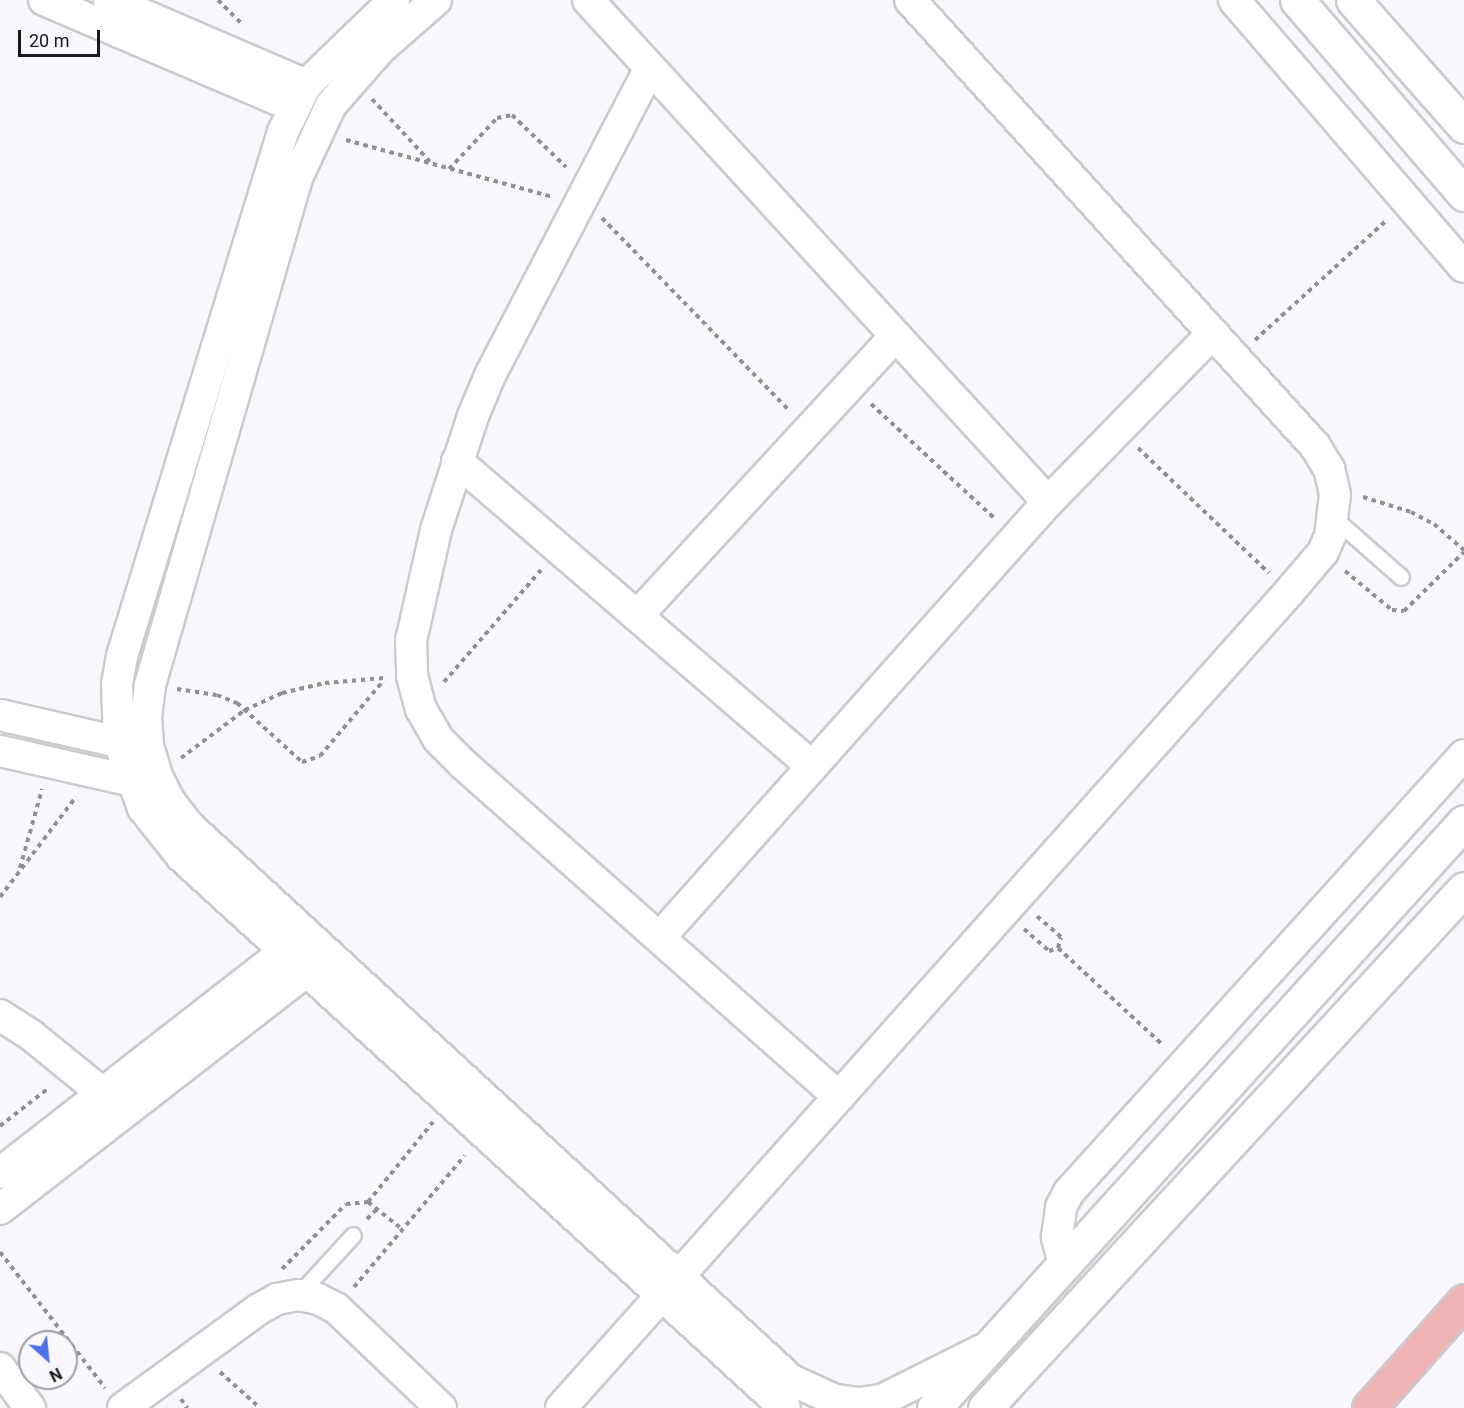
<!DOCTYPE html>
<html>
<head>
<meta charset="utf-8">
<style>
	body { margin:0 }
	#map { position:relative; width:1464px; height:1408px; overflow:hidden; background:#faf7fc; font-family:Roboto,sans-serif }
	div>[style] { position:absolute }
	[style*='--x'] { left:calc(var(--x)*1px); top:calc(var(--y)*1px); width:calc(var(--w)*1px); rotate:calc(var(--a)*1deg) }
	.path>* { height:4px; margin-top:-2px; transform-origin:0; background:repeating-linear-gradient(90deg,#918f93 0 4.5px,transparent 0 9px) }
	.roads { filter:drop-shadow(2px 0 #cdcacf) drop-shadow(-2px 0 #cdcacf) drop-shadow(0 2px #cdcacf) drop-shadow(0 -2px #cdcacf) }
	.lane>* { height:15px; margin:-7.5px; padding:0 7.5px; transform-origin:7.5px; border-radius:7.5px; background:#fff }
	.street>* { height:30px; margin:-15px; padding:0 15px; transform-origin:15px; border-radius:15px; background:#fff }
	.secondary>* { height:33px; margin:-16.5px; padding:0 16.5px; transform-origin:16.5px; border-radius:16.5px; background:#fff }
	.highway>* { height:33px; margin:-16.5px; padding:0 16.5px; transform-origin:16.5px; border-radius:16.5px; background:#f1b4b5 }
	span { translate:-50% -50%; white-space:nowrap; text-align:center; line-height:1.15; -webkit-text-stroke:4.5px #faf7fc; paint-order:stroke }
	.north { position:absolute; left:18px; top:1330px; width:60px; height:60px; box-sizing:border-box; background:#faf7fc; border:2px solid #a09ea2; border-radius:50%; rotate:153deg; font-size:16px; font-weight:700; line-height:24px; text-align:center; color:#19181a }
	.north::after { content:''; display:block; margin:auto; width:21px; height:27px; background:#4c72e5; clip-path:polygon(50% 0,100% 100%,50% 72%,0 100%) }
	.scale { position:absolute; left:18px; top:30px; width:82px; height:27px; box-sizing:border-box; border:3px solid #19181a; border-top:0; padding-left:8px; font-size:18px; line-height:21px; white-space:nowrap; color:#19181a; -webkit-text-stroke:4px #faf7fc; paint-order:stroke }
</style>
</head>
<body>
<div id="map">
	<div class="path">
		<div style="--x:218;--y:0;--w:35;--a:45"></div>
		<div style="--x:372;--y:99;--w:88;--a:47.3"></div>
		<div style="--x:346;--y:140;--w:215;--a:15.4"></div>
		<div style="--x:449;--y:169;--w:70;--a:-46.7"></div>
		<div style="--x:497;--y:118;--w:15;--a:-11"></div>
		<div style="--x:512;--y:115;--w:75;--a:43.9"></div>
		<div style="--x:602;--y:218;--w:268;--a:45.8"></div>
		<div style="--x:1255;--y:340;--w:178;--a:-42.3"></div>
		<div style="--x:871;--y:404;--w:169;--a:42.8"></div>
		<div style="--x:1138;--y:448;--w:181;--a:43.7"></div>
		<div style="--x:1363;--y:497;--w:50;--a:17.4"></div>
		<div style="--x:1411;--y:512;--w:26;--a:28"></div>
		<div style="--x:1434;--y:524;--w:40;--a:41"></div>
		<div style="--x:1345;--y:571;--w:61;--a:39.7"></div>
		<div style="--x:1392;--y:610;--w:12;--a:5"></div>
		<div style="--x:1404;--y:611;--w:84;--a:-44.5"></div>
		<div style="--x:444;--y:682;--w:148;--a:-49.1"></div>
		<div style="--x:177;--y:689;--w:40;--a:8.5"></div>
		<div style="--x:217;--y:695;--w:22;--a:22"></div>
		<div style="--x:237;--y:703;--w:88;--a:42.2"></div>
		<div style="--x:302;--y:762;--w:19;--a:-18"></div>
		<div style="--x:320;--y:756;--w:99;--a:-49.9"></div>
		<div style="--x:181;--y:758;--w:80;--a:-36.9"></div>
		<div style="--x:245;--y:710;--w:41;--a:-24.7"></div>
		<div style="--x:282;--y:693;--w:44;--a:-13.1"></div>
		<div style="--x:325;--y:683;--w:59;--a:-4.8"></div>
		<div style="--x:20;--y:868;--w:82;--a:-74.4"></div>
		<div style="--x:0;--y:897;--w:126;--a:-52.8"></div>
		<div style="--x:1024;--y:929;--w:33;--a:41"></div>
		<div style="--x:1049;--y:951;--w:9;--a:-18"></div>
		<div style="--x:1058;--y:948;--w:11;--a:-75"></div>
		<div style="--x:1061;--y:937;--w:32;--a:-139"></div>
		<div style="--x:1058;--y:948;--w:144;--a:42.8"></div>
		<div style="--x:0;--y:1126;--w:63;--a:-38"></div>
		<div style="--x:368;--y:1202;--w:103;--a:-50.9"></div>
		<div style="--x:367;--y:1219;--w:14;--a:-45"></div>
		<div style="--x:0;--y:1252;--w:172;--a:52.3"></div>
		<div style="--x:282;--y:1269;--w:91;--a:-45.4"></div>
		<div style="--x:346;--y:1204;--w:22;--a:-5"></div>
		<div style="--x:368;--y:1202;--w:43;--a:38.5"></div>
		<div style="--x:354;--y:1287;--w:172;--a:-49.9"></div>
		<div style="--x:220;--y:1372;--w:54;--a:42"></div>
		<div style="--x:181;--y:1399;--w:11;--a:56"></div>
	</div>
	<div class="roads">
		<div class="lane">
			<div style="--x:1334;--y:518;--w:89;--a:41.4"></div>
			<div style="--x:298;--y:1295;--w:81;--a:-47.5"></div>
		</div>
		<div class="street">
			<div style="--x:44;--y:0;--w:273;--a:23.1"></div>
			<div style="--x:109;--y:0;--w:215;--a:23.3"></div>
			<div style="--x:394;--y:0;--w:122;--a:136"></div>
			<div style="--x:306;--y:85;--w:52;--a:116.1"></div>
			<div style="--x:283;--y:132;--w:548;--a:107.08"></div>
			<div style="--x:122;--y:656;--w:28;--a:100"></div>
			<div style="--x:117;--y:684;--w:58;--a:88"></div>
			<div style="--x:119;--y:742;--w:70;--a:70"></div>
			<div style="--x:143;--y:808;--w:61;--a:51.6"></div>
			<div style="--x:181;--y:856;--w:818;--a:42.42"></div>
			<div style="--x:436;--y:0;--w:74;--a:138.8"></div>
			<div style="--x:380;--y:49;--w:74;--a:131.2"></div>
			<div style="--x:331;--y:105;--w:81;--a:115"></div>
			<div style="--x:297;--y:178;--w:528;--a:106.17"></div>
			<div style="--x:150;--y:685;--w:31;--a:97"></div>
			<div style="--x:146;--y:716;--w:30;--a:86"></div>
			<div style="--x:148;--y:746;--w:31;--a:73"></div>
			<div style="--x:157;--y:776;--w:30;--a:63"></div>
			<div style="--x:171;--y:803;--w:31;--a:52"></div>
			<div style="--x:190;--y:827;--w:817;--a:42.62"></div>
			<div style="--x:791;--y:1380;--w:48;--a:24.4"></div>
			<div style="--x:835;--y:1400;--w:25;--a:7"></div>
			<div style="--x:860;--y:1403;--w:24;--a:-9"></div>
			<div style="--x:884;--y:1399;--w:110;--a:-26.6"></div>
			<div style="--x:588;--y:0;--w:681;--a:47.5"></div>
			<div style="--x:1234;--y:0;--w:352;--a:49.3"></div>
			<div style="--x:650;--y:68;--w:344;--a:117.5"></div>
			<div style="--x:491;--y:373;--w:47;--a:112.7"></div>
			<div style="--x:473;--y:416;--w:120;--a:108"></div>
			<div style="--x:436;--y:530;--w:114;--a:102.7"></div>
			<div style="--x:411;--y:641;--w:35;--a:88"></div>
			<div style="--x:412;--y:676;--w:34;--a:75"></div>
			<div style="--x:421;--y:709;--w:34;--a:60"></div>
			<div style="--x:438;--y:739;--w:35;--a:45"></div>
			<div style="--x:463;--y:764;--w:502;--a:41.53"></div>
			<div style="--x:457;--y:461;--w:468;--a:40.7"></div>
			<div style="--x:637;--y:616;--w:381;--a:-47.3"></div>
			<div style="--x:0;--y:715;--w:122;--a:12.8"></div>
			<div style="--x:0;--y:751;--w:132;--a:12.7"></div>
			<div style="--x:661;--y:936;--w:581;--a:-48.28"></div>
			<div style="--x:1048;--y:502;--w:236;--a:-45.7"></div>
			<div style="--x:0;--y:1015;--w:37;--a:33"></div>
			<div style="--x:31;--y:1035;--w:92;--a:39.2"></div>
			<div style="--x:0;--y:1173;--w:361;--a:-37.9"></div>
			<div style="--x:0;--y:1209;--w:388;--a:-37.8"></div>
			<div style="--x:1064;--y:1264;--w:28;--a:-105"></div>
			<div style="--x:1057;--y:1237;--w:30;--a:-82"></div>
			<div style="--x:1061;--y:1207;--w:17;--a:-62"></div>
			<div style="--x:1069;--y:1192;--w:589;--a:-47.89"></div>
			<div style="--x:0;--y:1368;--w:50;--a:53.1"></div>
			<div style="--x:123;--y:1408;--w:168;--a:-36.1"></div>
			<div style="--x:259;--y:1309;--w:21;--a:-29"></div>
			<div style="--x:277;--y:1299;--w:21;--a:-11"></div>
			<div style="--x:298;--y:1295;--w:20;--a:11"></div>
			<div style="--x:318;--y:1299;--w:20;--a:27"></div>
			<div style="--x:336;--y:1308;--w:145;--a:43.6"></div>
			<div style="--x:561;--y:1408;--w:1094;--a:-48.26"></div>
			<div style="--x:1289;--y:592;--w:52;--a:-49.6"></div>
			<div style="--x:1323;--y:552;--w:17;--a:-66"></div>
			<div style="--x:1330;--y:536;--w:42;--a:-83.2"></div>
			<div style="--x:1335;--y:494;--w:26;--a:-103"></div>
			<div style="--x:1329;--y:469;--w:27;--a:-121"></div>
			<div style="--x:1315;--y:446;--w:602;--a:-132.24"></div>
		</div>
		<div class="secondary">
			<div style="--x:1297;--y:0;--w:256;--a:49.3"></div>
			<div style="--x:1353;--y:0;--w:168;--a:48.6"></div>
			<div style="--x:934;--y:1408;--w:790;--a:-47.87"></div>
			<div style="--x:985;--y:1408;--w:706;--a:-47.3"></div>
		</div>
		<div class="highway">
			<div style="--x:1369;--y:1408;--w:143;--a:-48.4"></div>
		</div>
	</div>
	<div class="north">N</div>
	<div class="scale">20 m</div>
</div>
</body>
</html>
